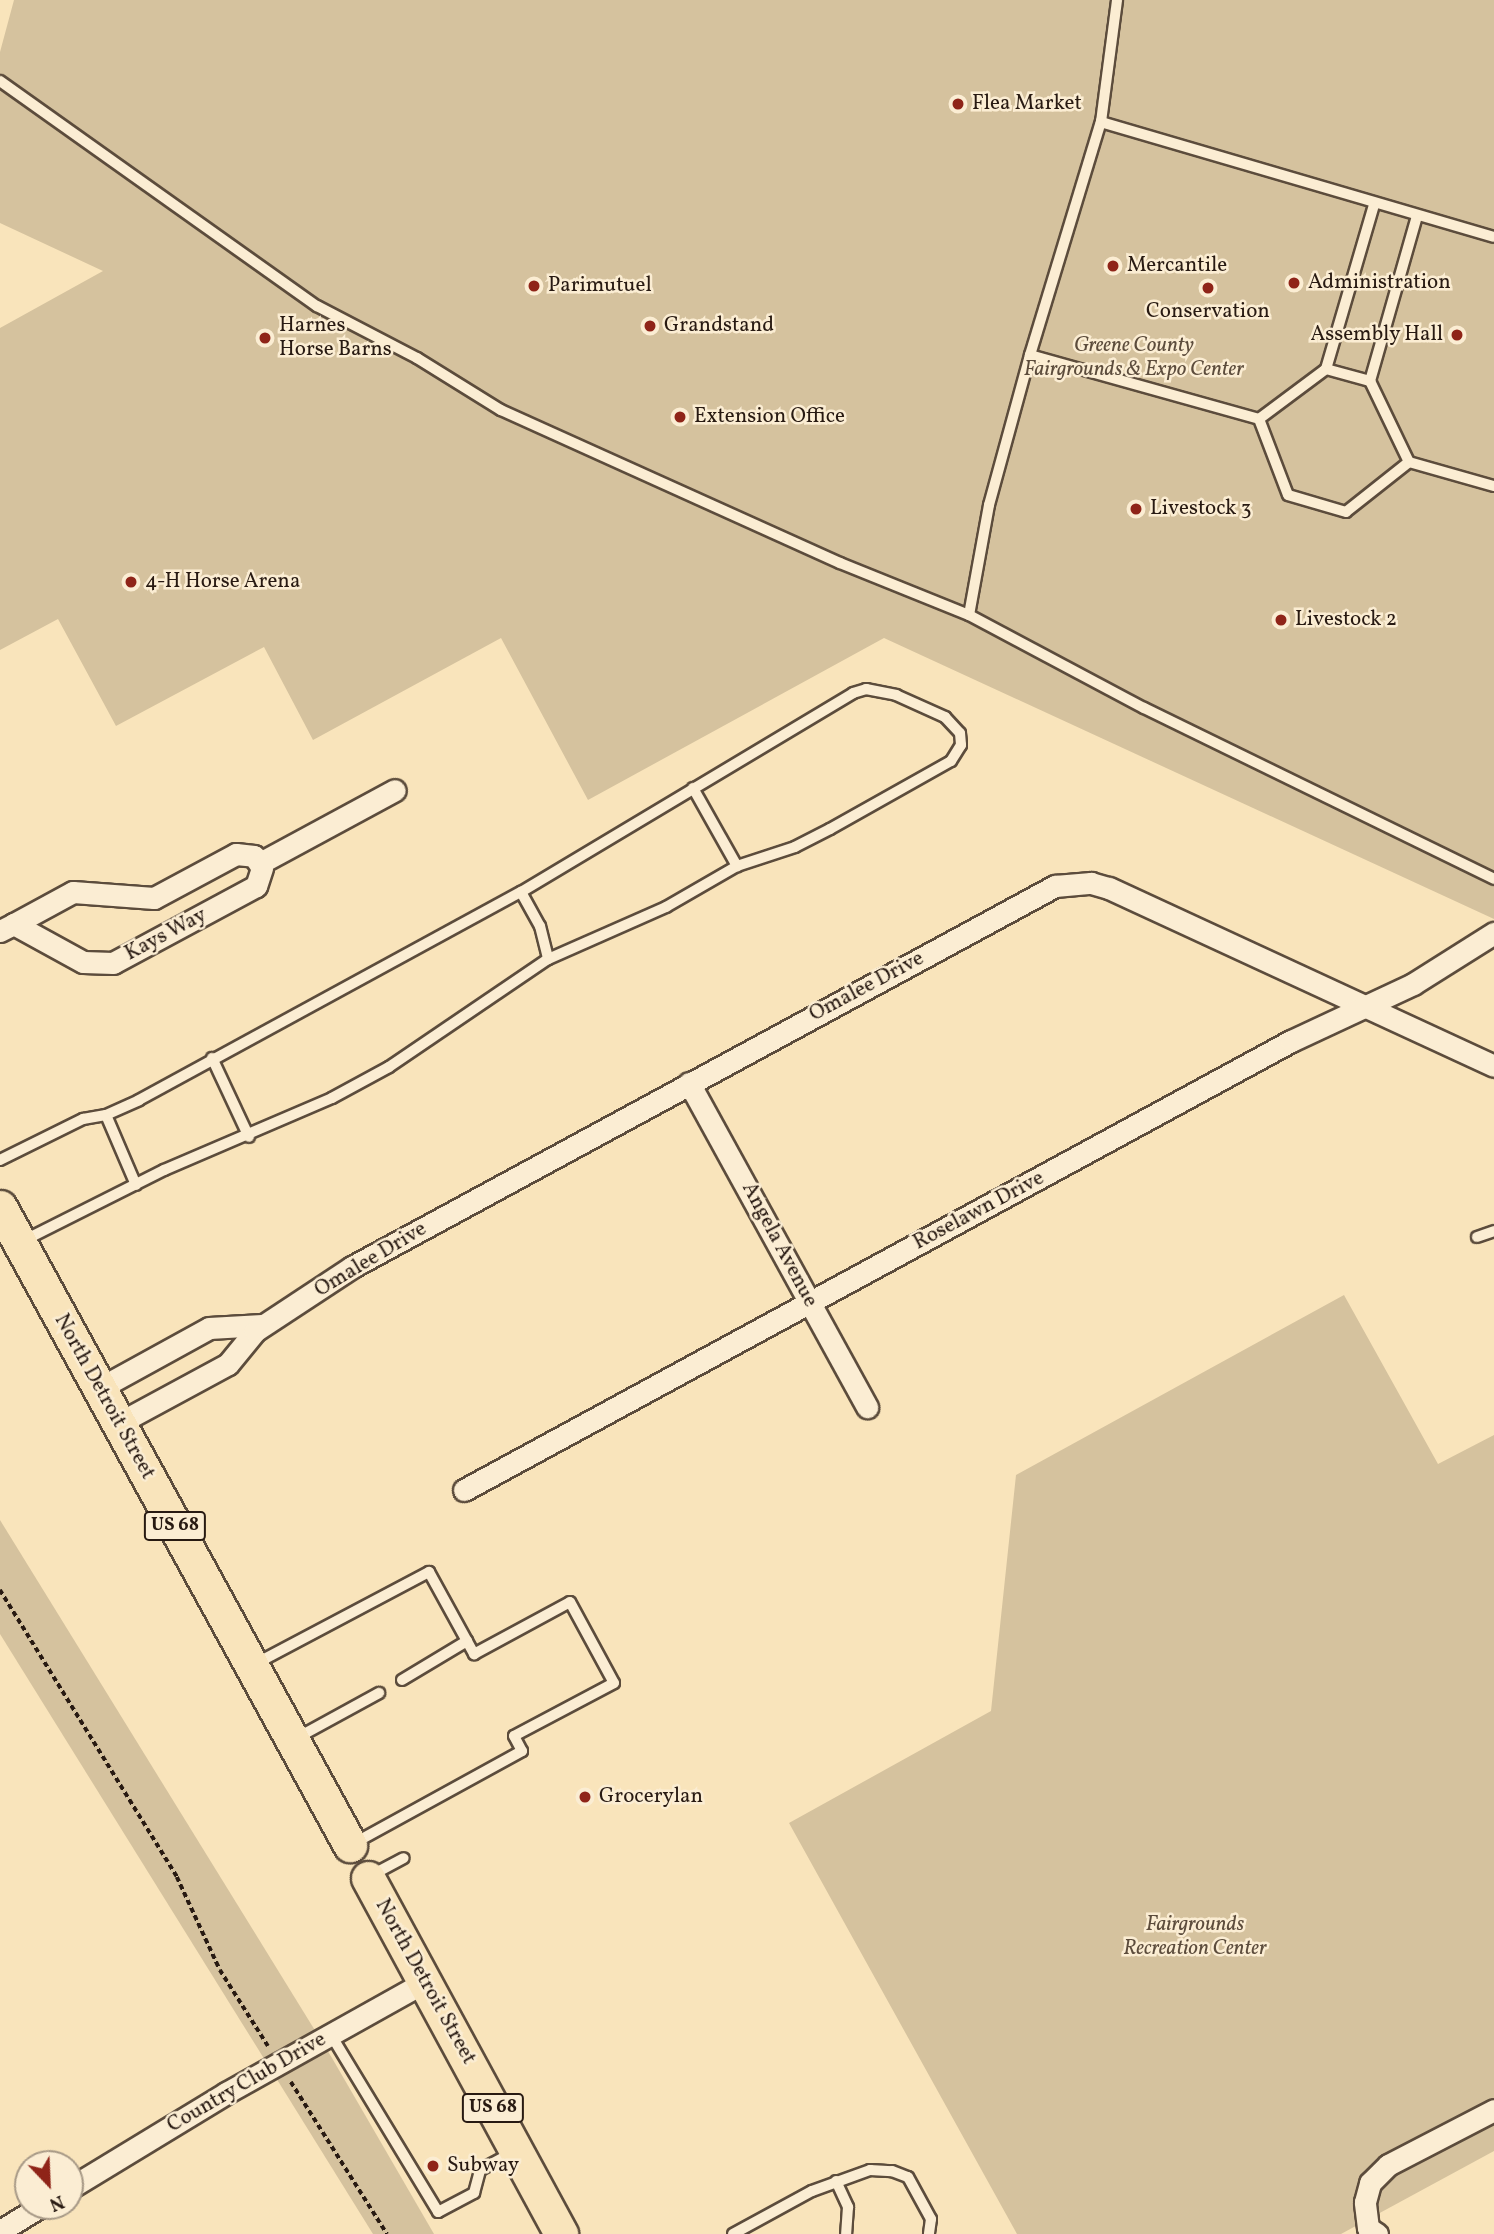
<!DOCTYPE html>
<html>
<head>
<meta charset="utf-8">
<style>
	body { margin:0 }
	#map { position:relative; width:1494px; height:2234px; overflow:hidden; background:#f9e4bb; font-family:Vollkorn,serif }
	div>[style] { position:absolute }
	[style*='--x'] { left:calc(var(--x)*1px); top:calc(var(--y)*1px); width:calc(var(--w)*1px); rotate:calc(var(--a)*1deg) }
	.green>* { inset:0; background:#d5c29e }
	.path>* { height:3.5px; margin-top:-1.75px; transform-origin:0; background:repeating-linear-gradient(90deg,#281a12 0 5px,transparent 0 8.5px) }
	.roads { filter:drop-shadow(2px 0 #5c4c3c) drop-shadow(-2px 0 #5c4c3c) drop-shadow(0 2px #5c4c3c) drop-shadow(0 -2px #5c4c3c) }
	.service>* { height:10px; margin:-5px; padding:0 5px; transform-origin:5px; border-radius:5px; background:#fbedd3 }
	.minor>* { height:21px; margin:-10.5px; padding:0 10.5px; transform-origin:10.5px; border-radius:10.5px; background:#fbedd3 }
	.trunk>* { height:33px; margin:-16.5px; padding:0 16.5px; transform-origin:16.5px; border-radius:16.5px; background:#f9e4bb }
	.dots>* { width:19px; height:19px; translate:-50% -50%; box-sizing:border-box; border:4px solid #fbedd3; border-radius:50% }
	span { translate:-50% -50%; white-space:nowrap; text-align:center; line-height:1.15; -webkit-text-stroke:5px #fbedd3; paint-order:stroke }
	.shield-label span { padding:2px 5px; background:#fbedd3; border:2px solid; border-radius:5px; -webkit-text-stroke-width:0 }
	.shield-label { font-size:19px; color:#281a12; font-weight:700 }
	.poi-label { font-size:21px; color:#281a12 }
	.left { translate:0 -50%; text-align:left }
	.right { translate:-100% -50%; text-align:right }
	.park-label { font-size:21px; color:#5c4c3c; font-style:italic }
	.street-label { font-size:21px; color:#281a12 }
	.north { position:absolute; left:14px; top:2150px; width:70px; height:70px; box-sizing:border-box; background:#fbedd3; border:2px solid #a79986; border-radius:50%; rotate:157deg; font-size:19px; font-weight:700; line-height:28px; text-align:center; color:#281a12 }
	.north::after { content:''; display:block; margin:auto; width:24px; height:32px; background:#8f2418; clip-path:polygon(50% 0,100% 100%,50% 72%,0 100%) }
</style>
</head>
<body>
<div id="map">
	<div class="green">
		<div style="clip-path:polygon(14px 0,1494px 0,1494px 919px,884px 638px,588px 800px,501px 638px,313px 740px,264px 647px,116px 726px,58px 619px,0 650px,0 328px,103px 271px,0 223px,0 52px)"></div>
		<div style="clip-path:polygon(1344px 1295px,1438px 1464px,1494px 1435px,1494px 2151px,1341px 2234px,1017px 2234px,789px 1823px,991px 1711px,1016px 1475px)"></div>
		<div style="clip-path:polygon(0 1520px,332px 2058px,434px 2234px,373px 2234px,0 1634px)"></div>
	</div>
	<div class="path">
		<div style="--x:0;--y:1590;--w:337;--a:58.3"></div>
		<div style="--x:177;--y:1877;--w:102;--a:65.2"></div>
		<div style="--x:220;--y:1970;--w:90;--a:57.7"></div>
		<div style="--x:291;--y:2082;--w:180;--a:57.7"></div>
	</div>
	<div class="roads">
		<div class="service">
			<div style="--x:0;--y:81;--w:389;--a:35.4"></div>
			<div style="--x:317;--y:306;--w:113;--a:27.5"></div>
			<div style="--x:417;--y:358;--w:99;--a:31.8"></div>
			<div style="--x:501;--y:410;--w:372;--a:24.3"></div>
			<div style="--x:840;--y:563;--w:139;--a:22"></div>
			<div style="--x:969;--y:615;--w:198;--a:28"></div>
			<div style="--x:1144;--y:708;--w:390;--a:26"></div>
			<div style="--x:1101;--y:122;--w:409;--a:16.3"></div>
			<div style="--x:1030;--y:355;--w:238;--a:15.6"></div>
			<div style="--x:1326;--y:369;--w:46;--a:15.3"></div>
			<div style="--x:1370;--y:381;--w:90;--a:64.3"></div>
			<div style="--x:1409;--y:462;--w:80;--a:141.6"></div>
			<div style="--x:1346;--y:512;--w:60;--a:-163.7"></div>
			<div style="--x:1288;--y:495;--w:81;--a:-110.9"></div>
			<div style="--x:1259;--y:419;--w:84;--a:-36.7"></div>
			<div style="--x:1326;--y:369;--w:171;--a:-73.7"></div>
			<div style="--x:1370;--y:381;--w:172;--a:-74.1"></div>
			<div style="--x:1409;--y:462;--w:88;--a:15.8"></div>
			<div style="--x:969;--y:615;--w:112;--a:-79.7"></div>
			<div style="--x:989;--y:505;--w:156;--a:-74.7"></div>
			<div style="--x:1030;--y:355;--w:244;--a:-73.1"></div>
			<div style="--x:1101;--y:122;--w:123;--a:-82.5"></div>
			<div style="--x:693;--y:788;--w:90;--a:60.6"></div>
			<div style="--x:521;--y:892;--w:39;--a:61"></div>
			<div style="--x:540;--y:926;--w:34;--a:76"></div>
			<div style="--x:212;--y:1058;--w:87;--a:64.9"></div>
			<div style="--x:106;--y:1115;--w:76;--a:66.8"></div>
			<div style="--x:0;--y:1160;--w:93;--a:-26.3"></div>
			<div style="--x:83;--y:1119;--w:23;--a:-10"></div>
			<div style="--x:106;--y:1115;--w:36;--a:-24"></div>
			<div style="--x:139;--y:1100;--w:435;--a:-28.6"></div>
			<div style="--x:521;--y:892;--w:387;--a:-30.9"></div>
			<div style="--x:853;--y:693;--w:14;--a:-17"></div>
			<div style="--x:866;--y:689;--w:31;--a:11"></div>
			<div style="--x:896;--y:695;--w:54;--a:24.2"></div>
			<div style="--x:945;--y:717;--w:22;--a:47"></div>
			<div style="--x:960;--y:733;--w:12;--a:85"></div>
			<div style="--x:961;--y:745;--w:19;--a:122"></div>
			<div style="--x:951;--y:761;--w:139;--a:150.7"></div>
			<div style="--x:830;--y:829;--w:39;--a:153"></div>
			<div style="--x:795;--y:847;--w:61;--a:161.9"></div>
			<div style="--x:737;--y:866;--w:82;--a:150"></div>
			<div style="--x:666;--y:907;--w:129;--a:156.2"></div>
			<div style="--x:548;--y:959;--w:192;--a:145.8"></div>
			<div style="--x:389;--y:1067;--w:65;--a:151.5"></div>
			<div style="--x:332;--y:1098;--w:183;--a:156.8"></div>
			<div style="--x:164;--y:1170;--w:158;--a:153.3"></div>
			<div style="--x:1477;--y:1237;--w:18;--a:-19"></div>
			<div style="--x:255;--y:1664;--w:197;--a:-27.9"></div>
			<div style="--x:429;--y:1572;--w:94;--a:61.2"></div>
			<div style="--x:474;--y:1654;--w:109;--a:-28.4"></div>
			<div style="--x:570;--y:1602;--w:92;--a:61.5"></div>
			<div style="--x:614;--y:1683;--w:113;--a:152.1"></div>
			<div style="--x:514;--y:1736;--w:17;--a:62"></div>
			<div style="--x:522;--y:1751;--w:193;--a:151.2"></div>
			<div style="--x:402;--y:1680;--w:76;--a:-31"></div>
			<div style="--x:295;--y:1739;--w:96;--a:-28.7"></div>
			<div style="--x:370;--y:1876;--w:38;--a:-28"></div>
			<div style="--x:331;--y:2035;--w:207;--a:58.8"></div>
			<div style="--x:438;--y:2212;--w:41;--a:-27.8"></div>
			<div style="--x:474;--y:2193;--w:24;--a:-75"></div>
			<div style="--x:480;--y:2170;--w:38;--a:-28"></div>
			<div style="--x:836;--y:2181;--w:29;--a:65"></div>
			<div style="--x:848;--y:2207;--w:27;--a:94"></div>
			<div style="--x:733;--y:2234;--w:90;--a:-28.6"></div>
			<div style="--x:812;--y:2191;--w:62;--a:-19.9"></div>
			<div style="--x:870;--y:2170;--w:22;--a:3"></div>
			<div style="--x:892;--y:2171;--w:17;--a:21"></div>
			<div style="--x:908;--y:2177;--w:48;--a:61.3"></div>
			<div style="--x:931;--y:2219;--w:15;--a:98"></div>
		</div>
		<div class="minor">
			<div style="--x:260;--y:863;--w:153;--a:-28.4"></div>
			<div style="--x:0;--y:931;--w:16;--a:-27"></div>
			<div style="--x:14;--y:924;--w:67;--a:-28.5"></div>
			<div style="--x:73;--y:892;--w:81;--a:4.2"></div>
			<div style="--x:154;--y:898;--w:93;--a:-28.2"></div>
			<div style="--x:236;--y:854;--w:18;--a:6"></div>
			<div style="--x:254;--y:856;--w:14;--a:56"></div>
			<div style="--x:262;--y:868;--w:19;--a:108"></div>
			<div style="--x:256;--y:886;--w:162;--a:151.7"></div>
			<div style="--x:113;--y:963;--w:30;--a:-178"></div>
			<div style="--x:83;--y:962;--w:79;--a:-151.2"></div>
			<div style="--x:689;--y:1083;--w:370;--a:61.2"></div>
			<div style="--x:100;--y:1388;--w:124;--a:-28.8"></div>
			<div style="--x:209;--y:1328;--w:53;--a:-3.2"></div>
			<div style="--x:119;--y:1423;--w:124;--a:-28.4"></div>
			<div style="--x:228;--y:1364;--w:43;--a:-50.7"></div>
			<div style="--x:255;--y:1331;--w:116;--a:-33.4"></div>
			<div style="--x:352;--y:1267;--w:800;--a:-28.46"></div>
			<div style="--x:1055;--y:886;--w:36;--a:-5"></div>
			<div style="--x:1091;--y:883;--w:19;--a:16"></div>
			<div style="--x:1109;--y:888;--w:424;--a:24.8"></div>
			<div style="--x:464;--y:1490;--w:941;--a:-28.5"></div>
			<div style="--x:1291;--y:1041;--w:135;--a:-25"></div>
			<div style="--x:1413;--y:984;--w:96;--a:-32.2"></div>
			<div style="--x:70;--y:2188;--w:183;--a:-31.3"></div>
			<div style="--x:226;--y:2093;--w:228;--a:-29.2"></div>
			<div style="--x:0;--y:2231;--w:48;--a:-31.4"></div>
			<div style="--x:1377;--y:2234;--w:11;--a:-146"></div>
			<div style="--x:1368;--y:2228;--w:26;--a:-97"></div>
			<div style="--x:1365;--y:2202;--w:20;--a:-75"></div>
			<div style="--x:1370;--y:2183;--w:25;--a:-45"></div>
			<div style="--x:1388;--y:2165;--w:119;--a:-27.4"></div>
		</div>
		<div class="trunk">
			<div style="--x:0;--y:1207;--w:728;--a:61.25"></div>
			<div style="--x:368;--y:1878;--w:405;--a:61.5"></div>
		</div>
	</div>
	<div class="dots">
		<div style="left:958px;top:104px;background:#8f2418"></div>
		<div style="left:1113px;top:266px;background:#8f2418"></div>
		<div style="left:1294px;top:283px;background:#8f2418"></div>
		<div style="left:534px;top:286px;background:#8f2418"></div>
		<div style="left:1208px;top:288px;background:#8f2418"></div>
		<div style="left:650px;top:326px;background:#8f2418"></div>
		<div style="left:1457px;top:335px;background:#8f2418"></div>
		<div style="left:265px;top:338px;background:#8f2418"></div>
		<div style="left:680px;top:417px;background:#8f2418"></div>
		<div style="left:1136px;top:509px;background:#8f2418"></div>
		<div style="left:131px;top:582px;background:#8f2418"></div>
		<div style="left:1281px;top:620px;background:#8f2418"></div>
		<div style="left:585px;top:1797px;background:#8f2418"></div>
		<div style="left:433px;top:2166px;background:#8f2418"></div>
	</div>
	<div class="shield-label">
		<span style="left:175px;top:1526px">US 68</span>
		<span style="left:493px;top:2108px">US 68</span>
	</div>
	<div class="poi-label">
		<span class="left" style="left:972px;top:104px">Flea Market</span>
		<span class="left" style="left:1127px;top:266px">Mercantile</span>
		<span class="left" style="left:1308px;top:283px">Administration</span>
		<span class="left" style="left:548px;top:286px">Parimutuel</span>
		<span style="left:1208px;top:312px">Conservation</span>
		<span class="left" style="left:279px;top:338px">Harnes<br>Horse Barns</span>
		<span class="left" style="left:664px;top:326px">Grandstand</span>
		<span class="right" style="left:1443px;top:335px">Assembly Hall</span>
		<span class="left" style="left:694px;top:417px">Extension Office</span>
		<span class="left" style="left:1150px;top:509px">Livestock 3</span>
		<span class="left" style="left:145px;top:582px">4-H Horse Arena</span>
		<span class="left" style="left:1295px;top:620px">Livestock 2</span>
		<span class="left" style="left:599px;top:1797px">Grocerylan</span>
		<span class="left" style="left:447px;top:2166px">Subway</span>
	</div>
	<div class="park-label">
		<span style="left:1134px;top:358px">Greene County<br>Fairgrounds &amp; Expo Center</span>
		<span style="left:1195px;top:1937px">Fairgrounds<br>Recreation Center</span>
	</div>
	<div class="street-label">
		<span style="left:166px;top:935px;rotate:-28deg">Kays Way</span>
		<span style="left:867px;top:987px;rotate:-28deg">Omalee Drive</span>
		<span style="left:979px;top:1211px;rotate:-28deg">Roselawn Drive</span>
		<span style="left:779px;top:1245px;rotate:62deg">Angela Avenue</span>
		<span style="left:371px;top:1260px;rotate:-31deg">Omalee Drive</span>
		<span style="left:104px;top:1397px;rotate:61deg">North Detroit Street</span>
		<span style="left:425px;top:1982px;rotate:61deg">North Detroit Street</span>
		<span style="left:247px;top:2083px;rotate:-30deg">Country Club Drive</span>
	</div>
	<div class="north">N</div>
</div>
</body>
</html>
